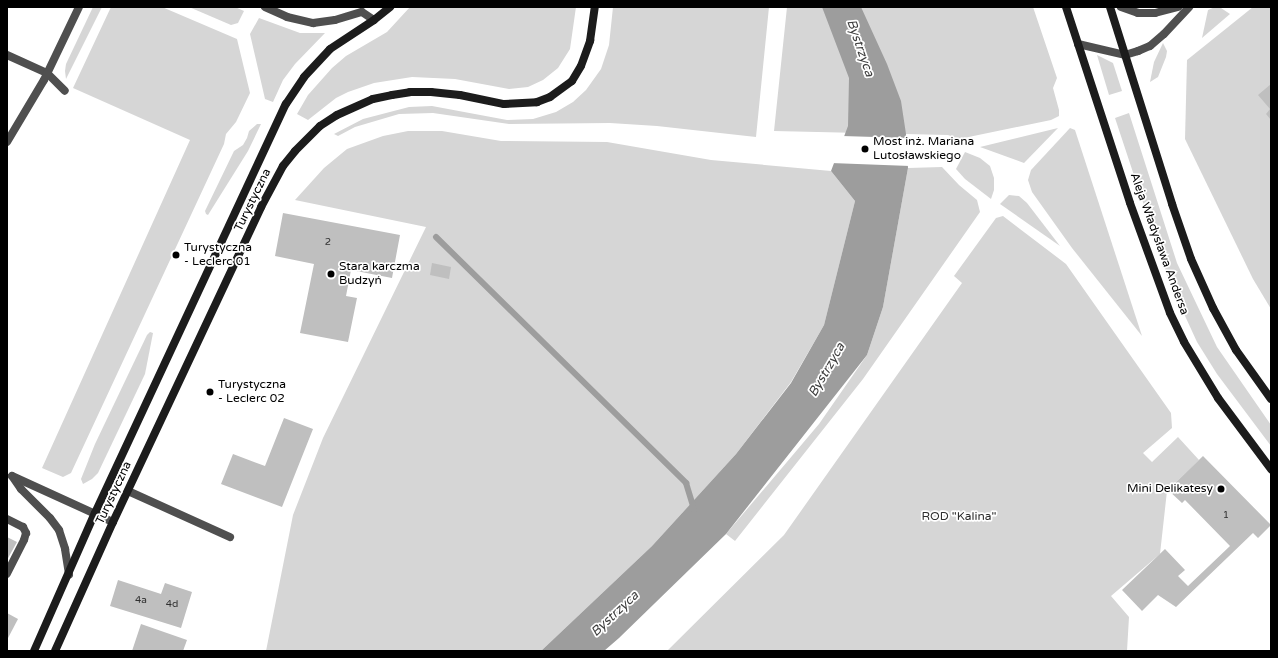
<!DOCTYPE html>
<html>
<head>
<meta charset="utf-8">
<style>
	body { margin:0 }
	#map { position:relative; width:1278px; height:658px; overflow:hidden; background:#fff; font-family:"Varela Round",sans-serif }
	div>[style] { position:absolute }
	[style*='--x'] { left:calc(var(--x)*1px); top:calc(var(--y)*1px); width:calc(var(--w)*1px); rotate:calc(var(--a)*1deg) }
	.green>* { inset:0; background:#d6d6d6 }
	.water>* { inset:0; background:#9d9d9d }
	.pier>* { inset:0; background:#fff }
	.stream>* { height:6px; margin:-3px; padding:0 3px; transform-origin:3px; border-radius:3px; background:#9d9d9d }
	.building>* { inset:0; background:#bfbfbf }
	.lane>* { height:8px; margin:-4px; padding:0 4px; transform-origin:4px; border-radius:4px; background:#4f4f4f }
	.street>* { height:8px; margin:-4px; padding:0 4px; transform-origin:4px; border-radius:4px; background:#4f4f4f }
	.secondary>* { height:8px; margin:-4px; padding:0 4px; transform-origin:4px; border-radius:4px; background:#1c1c1c }
	.dots>* { width:11px; height:11px; translate:-50% -50%; box-sizing:border-box; border:2px solid #fff; border-radius:50% }
	span { translate:-50% -50%; white-space:nowrap; text-align:center; line-height:1.15; -webkit-text-stroke:3.5px #fff; paint-order:stroke }
	.number-label { font-size:10px; color:#303030 }
	.number-label span { -webkit-text-stroke-width:0 }
	.poi-label { font-size:12px; color:#000 }
	.left { translate:0 -50%; text-align:left }
	.right { translate:-100% -50%; text-align:right }
	.street-label { font-size:12px; color:#000 }
	.park-label { font-size:12px; color:#2d2d2d }
	.water-label { font-size:13px; color:#3e3e3e; font-style:italic }
	.frame { position:absolute; inset:0; border:8px solid #000; pointer-events:none }
</style>
</head>
<body>
<div id="map">
	<div class="green">
		<div style="clip-path:polygon(93px 7px,102px 7px,66px 79px,65px 71px,66px 64px)"></div>
		<div style="clip-path:polygon(111px 7px,162px 7px,237px 39px,250px 93px,236px 122px,226px 134px,224px 144px,71px 473px,63px 477px,42px 468px,190px 140px,73px 88px)"></div>
		<div style="clip-path:polygon(189px 7px,235px 7px,244px 11px,238px 23px,231px 25px)"></div>
		<div style="clip-path:polygon(410px 7px,576px 7px,570px 49px,558px 68px,543px 80px,528px 87px,509px 89px,455px 79px,412px 77px,374px 83px,348px 92px,336px 98px,308px 120px,297px 114px,308px 95px,332px 68px,346px 56px,387px 32px)"></div>
		<div style="clip-path:polygon(613px 7px,769px 7px,756px 137px,657px 126px,610px 123px,509px 124px,433px 113px,399px 114px,355px 127px,338px 136px,334px 134px,363px 119px,409px 107px,432px 106px,507px 120px,533px 119px,556px 112px,573px 102px,586px 90px,601px 69px,609px 45px)"></div>
		<div style="clip-path:polygon(787px 7px,1033px 7px,1057px 78px,1053px 88px,1059px 110px,1059px 116px,1051px 120px,959px 139px,948px 135px,774px 131px)"></div>
		<div style="clip-path:polygon(1215px 7px,1221px 8px,1230px 14px,1202px 38px,1208px 10px)"></div>
		<div style="clip-path:polygon(1253px 7px,1271px 7px,1271px 309px,1253px 279px,1185px 139px,1187px 60px)"></div>
		<div style="clip-path:polygon(259px 18px,300px 33px,325px 33px,295px 64px,283px 80px,273px 102px,265px 99px,250px 34px)"></div>
		<div style="clip-path:polygon(1163px 43px,1167px 51px,1166px 57px,1158px 77px,1150px 82px,1154px 62px)"></div>
		<div style="clip-path:polygon(1097px 55px,1113px 63px,1122px 91px,1109px 95px)"></div>
		<div style="clip-path:polygon(1129px 113px,1177px 263px,1217px 347px,1271px 425px,1271px 446px,1217px 374px,1197px 342px,1169px 281px,1115px 118px)"></div>
		<div style="clip-path:polygon(257px 124px,261px 124px,248px 151px,208px 215px,206px 214px,205px 211px,234px 151px,243px 145px,247px 138px,249px 131px)"></div>
		<div style="clip-path:polygon(1058px 128px,1024px 163px,980px 147px)"></div>
		<div style="clip-path:polygon(1070px 128px,1075px 130px,1142px 336px,1072px 248px,1032px 192px,1028px 180px,1031px 170px)"></div>
		<div style="clip-path:polygon(408px 131px,442px 131px,501px 141px,607px 142px,711px 160px,831px 171px,855px 201px,824px 325px,791px 382px,736px 454px,652px 546px,541px 651px,266px 651px,293px 515px,323px 438px,426px 227px,295px 200px,324px 168px,347px 149px,383px 136px)"></div>
		<div style="clip-path:polygon(965px 152px,980px 158px,990px 166px,994px 178px,994px 190px,991px 199px,965px 179px,956px 169px)"></div>
		<div style="clip-path:polygon(942px 167px,959px 185px,977px 200px,980px 212px,863px 379px,735px 541px,726px 534px,819px 424px,867px 355px,883px 307px,908px 168px)"></div>
		<div style="clip-path:polygon(1009px 195px,1019px 196px,1027px 203px,1060px 246px,1000px 204px)"></div>
		<div style="clip-path:polygon(1003px 216px,1066px 264px,1171px 413px,1172px 428px,1143px 453px,1152px 462px,1178px 437px,1199px 460px,1167px 491px,1160px 554px,1111px 596px,1129px 617px,1127px 651px,667px 651px,784px 535px,962px 283px,954px 276px,996px 218px)"></div>
		<div style="clip-path:polygon(150px 332px,153px 333px,145px 374px,98px 473px,92px 479px,83px 484px,81px 479px,95px 444px,147px 335px)"></div>
	</div>
	<div class="water">
		<div style="clip-path:polygon(822px 7px,861px 7px,887px 64px,901px 101px,906px 134px,908px 168px,883px 307px,867px 355px,726px 534px,619px 638px,604px 651px,541px 651px,652px 546px,736px 454px,791px 383px,824px 325px,855px 201px,831px 171px,848px 126px,849px 78px)"></div>
	</div>
	<div class="pier">
		<div style="clip-path:polygon(842px 136px,908px 138px,910px 166px,831px 163px)"></div>
	</div>
	<div class="stream">
		<div style="--x:436;--y:237;--w:351;--a:44.5"></div>
		<div style="--x:686;--y:483;--w:28;--a:73"></div>
	</div>
	<div class="building">
		<div style="clip-path:polygon(1271px 84px,1271px 120px,1266px 114px,1270px 109px,1258px 95px)"></div>
		<div style="clip-path:polygon(283px 213px,400px 235px,392px 278px,351px 270px,346px 296px,357px 298px,348px 342px,300px 333px,314px 264px,275px 256px)"></div>
		<div style="clip-path:polygon(432px 263px,451px 267px,449px 279px,430px 275px)"></div>
		<div style="clip-path:polygon(284px 418px,313px 429px,282px 507px,221px 484px,233px 454px,265px 466px)"></div>
		<div style="clip-path:polygon(1203px 456px,1271px 525px,1258px 538px,1253px 533px,1176px 607px,1158px 595px,1142px 611px,1122px 590px,1165px 549px,1185px 570px,1178px 576px,1188px 586px,1230px 546px,1185px 500px,1182px 503px,1168px 490px)"></div>
		<div style="clip-path:polygon(7px 537px,17px 542px,7px 560px)"></div>
		<div style="clip-path:polygon(118px 580px,161px 594px,165px 583px,192px 592px,181px 628px,110px 606px)"></div>
		<div style="clip-path:polygon(7px 613px,18px 619px,7px 640px)"></div>
		<div style="clip-path:polygon(141px 624px,187px 640px,183px 651px,132px 651px)"></div>
	</div>
	<div class="lane">
		<div style="--x:7;--y:55;--w:44;--a:24.2"></div>
		<div style="--x:47;--y:73;--w:25;--a:45"></div>
		<div style="--x:7;--y:142;--w:72;--a:-59.2"></div>
		<div style="--x:44;--y:80;--w:81;--a:-64.4"></div>
		<div style="--x:12;--y:476;--w:16;--a:55"></div>
		<div style="--x:21;--y:489;--w:41;--a:45"></div>
		<div style="--x:50;--y:518;--w:15;--a:53"></div>
		<div style="--x:59;--y:530;--w:20;--a:72"></div>
		<div style="--x:65;--y:549;--w:26;--a:81"></div>
		<div style="--x:12;--y:476;--w:111;--a:24.5"></div>
		<div style="--x:128;--y:491;--w:112;--a:24.3"></div>
		<div style="--x:7;--y:519;--w:18;--a:27"></div>
		<div style="--x:23;--y:527;--w:7;--a:63"></div>
		<div style="--x:26;--y:533;--w:7;--a:106"></div>
		<div style="--x:24;--y:540;--w:38;--a:117"></div>
	</div>
	<div class="street">
		<div style="--x:265;--y:7;--w:24;--a:24"></div>
		<div style="--x:287;--y:17;--w:27;--a:13"></div>
		<div style="--x:313;--y:23;--w:22;--a:-8"></div>
		<div style="--x:335;--y:20;--w:28;--a:-17"></div>
		<div style="--x:362;--y:12;--w:14;--a:34"></div>
		<div style="--x:1121;--y:7;--w:18;--a:19"></div>
		<div style="--x:1138;--y:13;--w:17;--a:0"></div>
		<div style="--x:1155;--y:13;--w:24;--a:-15"></div>
		<div style="--x:1078;--y:44;--w:48;--a:13.2"></div>
		<div style="--x:1125;--y:55;--w:14;--a:-17"></div>
		<div style="--x:1138;--y:51;--w:13;--a:-23"></div>
		<div style="--x:1150;--y:46;--w:18;--a:-41"></div>
		<div style="--x:1164;--y:34;--w:37;--a:-47"></div>
	</div>
	<div class="secondary">
		<div style="--x:1066;--y:7;--w:206;--a:71.9"></div>
		<div style="--x:1130;--y:203;--w:117;--a:70"></div>
		<div style="--x:1170;--y:313;--w:32;--a:64"></div>
		<div style="--x:1184;--y:342;--w:66;--a:58.7"></div>
		<div style="--x:1218;--y:398;--w:89;--a:53.3"></div>
		<div style="--x:1110;--y:7;--w:207;--a:72.5"></div>
		<div style="--x:1172;--y:204;--w:58;--a:70.9"></div>
		<div style="--x:1191;--y:259;--w:54;--a:65.8"></div>
		<div style="--x:1213;--y:308;--w:48;--a:61.3"></div>
		<div style="--x:1236;--y:350;--w:60;--a:54.5"></div>
		<div style="--x:34;--y:651;--w:151;--a:-66.2"></div>
		<div style="--x:95;--y:513;--w:451;--a:-65"></div>
		<div style="--x:286;--y:104;--w:32;--a:-56"></div>
		<div style="--x:304;--y:77;--w:38;--a:-47"></div>
		<div style="--x:330;--y:49;--w:53;--a:-33.4"></div>
		<div style="--x:374;--y:20;--w:21;--a:-39"></div>
		<div style="--x:55;--y:651;--w:141;--a:-65.8"></div>
		<div style="--x:113;--y:522;--w:348;--a:-64.8"></div>
		<div style="--x:261;--y:207;--w:47;--a:-61.8"></div>
		<div style="--x:283;--y:166;--w:19;--a:-51"></div>
		<div style="--x:295;--y:151;--w:35;--a:-45"></div>
		<div style="--x:320;--y:126;--w:20;--a:-33"></div>
		<div style="--x:337;--y:115;--w:39;--a:-24"></div>
		<div style="--x:373;--y:99;--w:19;--a:-12"></div>
		<div style="--x:392;--y:95;--w:18;--a:-9"></div>
		<div style="--x:410;--y:92;--w:21;--a:0"></div>
		<div style="--x:431;--y:92;--w:29;--a:6"></div>
		<div style="--x:460;--y:95;--w:45;--a:11.6"></div>
		<div style="--x:504;--y:104;--w:33;--a:-3"></div>
		<div style="--x:537;--y:102;--w:14;--a:-21"></div>
		<div style="--x:550;--y:97;--w:27;--a:-36"></div>
		<div style="--x:572;--y:81;--w:17;--a:-59"></div>
		<div style="--x:581;--y:66;--w:27;--a:-70"></div>
		<div style="--x:590;--y:41;--w:34;--a:-82"></div>
	</div>
	<div class="dots">
		<div style="left:865px;top:149px;background:#000"></div>
		<div style="left:176px;top:255px;background:#000"></div>
		<div style="left:331px;top:274px;background:#000"></div>
		<div style="left:210px;top:392px;background:#000"></div>
		<div style="left:1221px;top:489px;background:#000"></div>
	</div>
	<div class="number-label">
		<span style="left:328px;top:243px">2</span>
		<span style="left:1226px;top:516px">1</span>
		<span style="left:141px;top:601px">4a</span>
		<span style="left:172px;top:605px">4d</span>
	</div>
	<div class="poi-label">
		<span class="left" style="left:873px;top:149px">Most inż. Mariana<br>Lutosławskiego</span>
		<span class="left" style="left:184px;top:255px">Turystyczna<br>- Leclerc 01</span>
		<span class="left" style="left:339px;top:274px">Stara karczma<br>Budzyń</span>
		<span class="left" style="left:218px;top:392px">Turystyczna<br>- Leclerc 02</span>
		<span class="right" style="left:1213px;top:489px">Mini Delikatesy</span>
	</div>
	<div class="street-label">
		<span style="left:253px;top:200px;rotate:-64deg">Turystyczna</span>
		<span style="left:1159px;top:244px;rotate:70deg">Aleja Władysława Andersa</span>
		<span style="left:114px;top:493px;rotate:-65deg">Turystyczna</span>
	</div>
	<div class="park-label">
		<span style="left:959px;top:517px">ROD "Kalina"</span>
	</div>
	<div class="water-label">
		<span style="left:860px;top:48px;rotate:71deg">Bystrzyca</span>
		<span style="left:827px;top:370px;rotate:-60deg">Bystrzyca</span>
		<span style="left:615px;top:614px;rotate:-43deg">Bystrzyca</span>
	</div>
	<div class="frame"></div>
</div>
</body>
</html>
